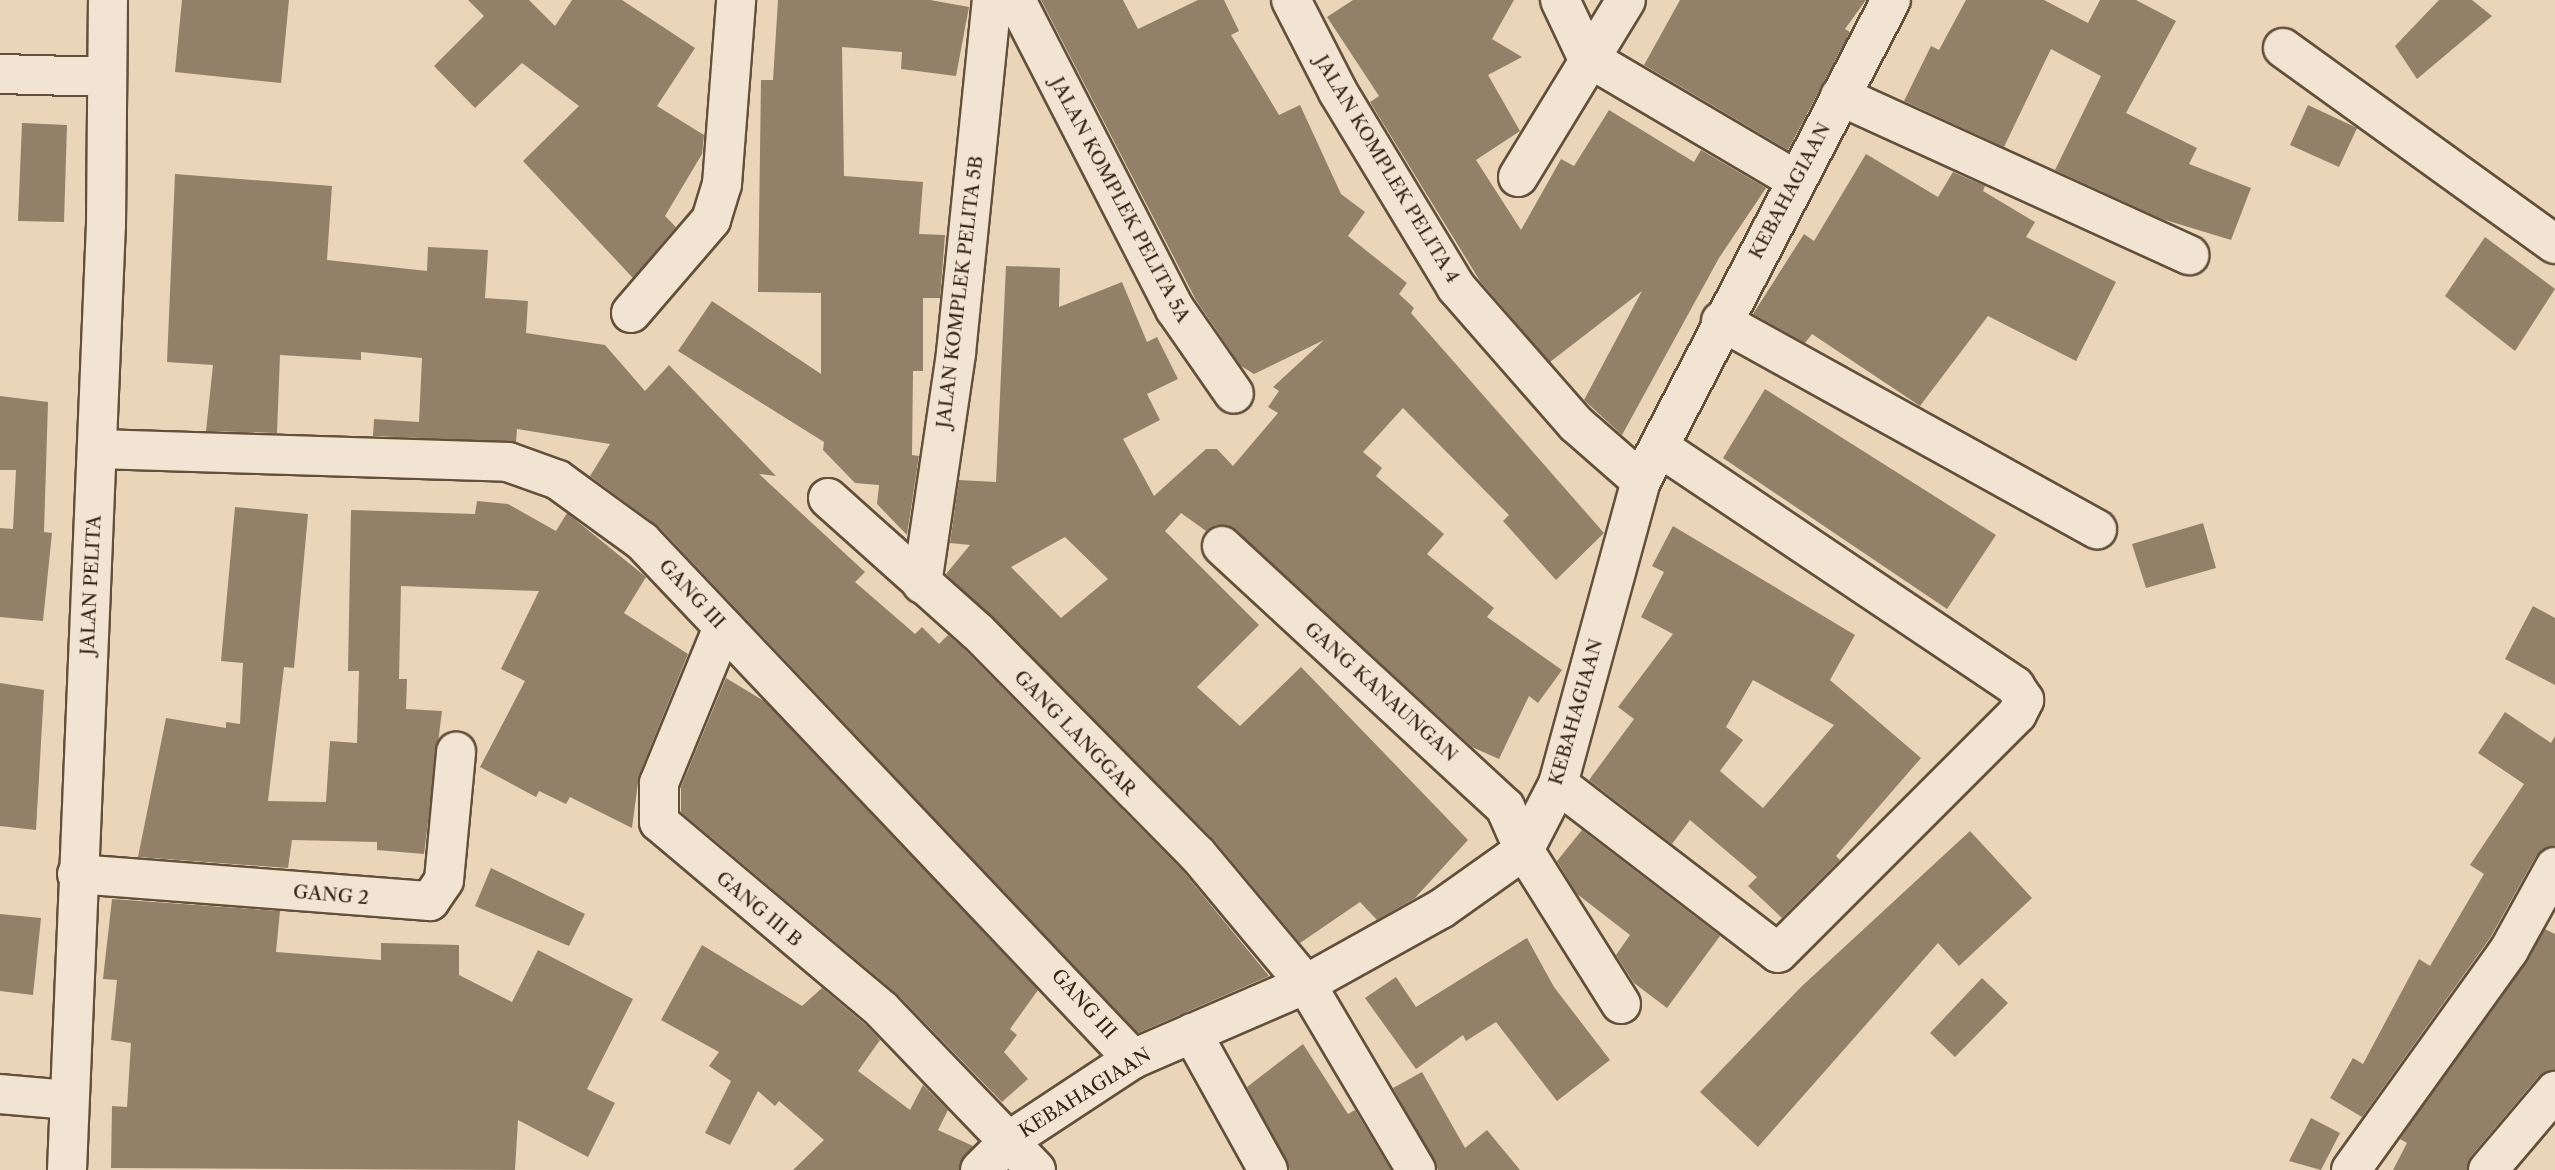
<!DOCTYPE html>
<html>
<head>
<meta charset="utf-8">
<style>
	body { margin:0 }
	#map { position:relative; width:2555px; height:1170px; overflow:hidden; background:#ead5b9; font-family:"Libre Caslon Text",serif }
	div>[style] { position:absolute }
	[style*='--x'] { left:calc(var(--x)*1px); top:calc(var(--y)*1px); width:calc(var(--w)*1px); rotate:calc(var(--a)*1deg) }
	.building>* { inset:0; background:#938068 }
	.roads { filter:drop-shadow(2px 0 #62503a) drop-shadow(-2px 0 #62503a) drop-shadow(0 2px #62503a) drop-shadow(0 -2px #62503a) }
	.minor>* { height:38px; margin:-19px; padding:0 19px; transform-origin:19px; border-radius:19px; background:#f1e4d2 }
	span { translate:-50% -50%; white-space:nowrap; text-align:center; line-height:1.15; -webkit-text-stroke:6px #f1e4d2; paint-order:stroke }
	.street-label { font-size:19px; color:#352410 }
</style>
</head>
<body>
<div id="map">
	<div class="building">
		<div style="clip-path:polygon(182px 0,289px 0,281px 83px,175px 72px)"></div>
		<div style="clip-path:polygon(468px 0,529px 0,555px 26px,572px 0,622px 0,695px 48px,657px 106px,704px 135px,702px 154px,665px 216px,676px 227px,633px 278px,523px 161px,579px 106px,522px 63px,475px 108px,434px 66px,484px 16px)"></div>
		<div style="clip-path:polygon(778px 0,930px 0,969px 7px,956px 76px,901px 69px,902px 52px,842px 47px,844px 176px,923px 182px,919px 234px,945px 235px,940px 298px,923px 298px,923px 371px,913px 371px,912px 455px,919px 456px,907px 535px,877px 504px,879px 485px,855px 483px,823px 450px,824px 442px,678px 351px,712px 301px,821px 374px,821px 293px,758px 292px,761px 80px,773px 80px)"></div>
		<div style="clip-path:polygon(evenodd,1041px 0,1123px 0,1138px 29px,1198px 0,1224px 0,1239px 31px,1231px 35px,1279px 115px,1300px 105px,1341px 194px,1365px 212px,1348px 236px,1407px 283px,1399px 294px,1414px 308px,1411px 313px,1604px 533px,1556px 580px,1503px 521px,1509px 515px,1403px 408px,1363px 452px,1382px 468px,1376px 476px,1444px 534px,1427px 554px,1494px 608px,1487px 617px,1562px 670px,1538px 703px,1529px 696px,1499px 759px,1472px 747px,1236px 530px,1216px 525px,1206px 531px,1181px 513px,1165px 531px,1259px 625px,1197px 687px,1240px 726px,1301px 667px,1468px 840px,1415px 898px,1377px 920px,1360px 902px,1300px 943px,1214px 840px,946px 574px,970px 545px,950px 543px,959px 480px,996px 482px,1006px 266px,1060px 268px,1059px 307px,1122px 282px,1147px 342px,1157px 337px,1178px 379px,1147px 394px,1160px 420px,1123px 439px,1154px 496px,1206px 449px,1217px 449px,1233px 466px,1278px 413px,1268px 407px,1279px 391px,1273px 387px,1324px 340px,1254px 374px,1241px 366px,1196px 300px,1041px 0,1065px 537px,1108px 579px,1061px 618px,1011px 567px,1065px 537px)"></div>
		<div style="clip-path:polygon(1353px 0,1514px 0,1492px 39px,1522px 57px,1488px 75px,1520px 131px,1476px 160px,1521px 230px,1561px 159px,1574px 166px,1609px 110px,1694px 162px,1701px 150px,1766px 188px,1719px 258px,1622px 435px,1584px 400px,1642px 291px,1550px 362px,1480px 281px,1370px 102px,1379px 96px,1327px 17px)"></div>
		<div style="clip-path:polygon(1680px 0,1866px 0,1845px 29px,1850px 32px,1788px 150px,1644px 65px)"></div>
		<div style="clip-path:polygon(1966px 0,2044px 0,2088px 23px,2100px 0,2136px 0,2176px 21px,2126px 113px,2197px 148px,2189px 164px,2251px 188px,2231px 240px,2162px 219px,2055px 170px,2101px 76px,2051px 49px,2004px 147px,1904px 101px,1931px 46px,1939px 50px)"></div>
		<div style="clip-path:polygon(2439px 0,2472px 0,2492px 16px,2417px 79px,2395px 46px)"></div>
		<div style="clip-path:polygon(2308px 105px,2357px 128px,2339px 167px,2290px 145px)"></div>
		<div style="clip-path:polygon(22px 123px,67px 125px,64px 222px,18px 221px)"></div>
		<div style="clip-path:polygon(1866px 154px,1938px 197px,1953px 172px,1985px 186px,1983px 191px,2035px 222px,2026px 237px,2116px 282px,2076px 361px,1988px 316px,1920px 406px,1812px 334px,1805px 343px,1753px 314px,1804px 234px,1814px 241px)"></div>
		<div style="clip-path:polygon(175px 174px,332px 186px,327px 260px,427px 271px,428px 247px,488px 250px,485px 298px,528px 301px,526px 333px,605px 345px,645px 391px,669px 365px,776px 476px,759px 474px,865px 572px,855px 582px,915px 634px,922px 627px,939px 644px,948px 635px,963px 648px,1182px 870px,1269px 976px,1138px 1033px,658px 526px,590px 476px,610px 444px,517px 429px,516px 442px,373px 436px,374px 419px,419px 422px,422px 358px,361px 352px,361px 360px,280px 355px,277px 433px,206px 431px,213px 365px,167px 362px)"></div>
		<div style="clip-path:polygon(2485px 237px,2555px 289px,2515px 351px,2445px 296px)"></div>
		<div style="clip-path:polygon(1765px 389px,1996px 535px,1947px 609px,1723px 458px)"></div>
		<div style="clip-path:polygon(0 396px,48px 402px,44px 532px,52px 533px,43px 621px,0 617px,0 528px,13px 529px,16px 470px,0 470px)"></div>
		<div style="clip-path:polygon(477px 501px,508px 504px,556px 531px,567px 513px,646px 577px,624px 613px,688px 654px,639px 775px,632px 828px,570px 797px,566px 804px,539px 791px,536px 797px,480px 767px,525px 681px,501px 669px,539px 591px,401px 586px,399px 679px,407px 679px,406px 709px,442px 711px,424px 854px,377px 850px,377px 842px,292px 840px,288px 868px,138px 857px,166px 718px,226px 728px,226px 722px,240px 724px,243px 663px,221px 661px,235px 507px,308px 514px,294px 668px,284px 667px,268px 801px,326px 802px,330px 741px,357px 743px,359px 671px,348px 671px,351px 510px,475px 514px)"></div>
		<div style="clip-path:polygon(2203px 523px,2216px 568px,2146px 588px,2132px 544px)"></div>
		<div style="clip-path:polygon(evenodd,1673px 526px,1855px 635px,1830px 680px,1921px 758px,1836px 856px,1840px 860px,1782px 918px,1748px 886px,1757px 877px,1690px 820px,1672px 844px,1589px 780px,1634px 719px,1618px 707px,1673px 634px,1641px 617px,1664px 572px,1652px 566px,1673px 526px,1753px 680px,1834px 725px,1763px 808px,1720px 771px,1743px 740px,1726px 727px,1753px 680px)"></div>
		<div style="clip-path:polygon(2533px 606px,2555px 618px,2555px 685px,2505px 659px)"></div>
		<div style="clip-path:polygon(726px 678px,764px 701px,1038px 990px,1010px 1029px,1017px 1035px,1004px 1052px,1028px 1079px,1002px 1102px,896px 993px,681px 812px,681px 787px)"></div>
		<div style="clip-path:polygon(0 683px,44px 690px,36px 830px,0 826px)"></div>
		<div style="clip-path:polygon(2505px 712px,2551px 743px,2555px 736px,2555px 845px,2536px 856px,2490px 938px,2362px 1117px,2330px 1098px,2353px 1058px,2363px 1064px,2419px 959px,2430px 966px,2484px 874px,2470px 865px,2524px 784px,2478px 753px)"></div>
		<div style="clip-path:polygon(1582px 830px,1720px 936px,1667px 1008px,1634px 983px,1616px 955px,1630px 935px,1577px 894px,1557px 861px)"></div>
		<div style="clip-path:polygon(1970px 831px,2032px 898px,1959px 966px,1938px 943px,1758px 1147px,1700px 1092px,1801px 987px)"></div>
		<div style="clip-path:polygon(491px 868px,585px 914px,569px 946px,475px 906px)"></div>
		<div style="clip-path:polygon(112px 899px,280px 911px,276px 952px,381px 960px,381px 943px,459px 945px,459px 975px,512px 1002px,538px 950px,633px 999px,587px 1089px,615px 1103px,588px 1157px,518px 1120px,515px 1170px,111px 1168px,112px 1106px,127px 1107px,131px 1043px,111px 1040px,117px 980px,103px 979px)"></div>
		<div style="clip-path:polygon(0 914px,41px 918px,33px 995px,0 991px)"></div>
		<div style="clip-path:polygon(2545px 929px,2555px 934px,2555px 1070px,2538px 1077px,2471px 1156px,2467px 1170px,2393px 1170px,2407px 1143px,2400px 1139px)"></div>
		<div style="clip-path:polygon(1527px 938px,1554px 987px,1610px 1060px,1557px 1101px,1496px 1022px,1466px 1041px,1463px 1035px,1416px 1069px,1365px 998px,1396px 977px,1416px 1007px)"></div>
		<div style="clip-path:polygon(702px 945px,802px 1006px,822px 988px,867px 1026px,880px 1040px,858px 1071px,910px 1110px,923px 1085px,948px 1110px,938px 1130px,973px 1146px,959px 1170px,793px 1170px,824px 1140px,779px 1101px,775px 1106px,758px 1091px,730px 1145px,705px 1133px,731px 1081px,709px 1066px,719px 1052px,661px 1020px)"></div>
		<div style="clip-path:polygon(1982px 978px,2008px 1003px,1955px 1057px,1930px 1033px)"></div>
		<div style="clip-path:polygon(1303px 1044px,1348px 1114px,1355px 1110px,1391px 1170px,1290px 1170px,1247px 1087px)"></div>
		<div style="clip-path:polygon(1422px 1072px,1465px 1148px,1487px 1130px,1520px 1170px,1438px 1170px,1393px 1088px)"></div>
		<div style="clip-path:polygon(2311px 1118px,2340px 1133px,2321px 1170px,2289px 1161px)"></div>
	</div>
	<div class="roads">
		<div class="minor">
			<div style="--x:1016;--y:0;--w:348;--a:62.8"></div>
			<div style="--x:1175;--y:309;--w:103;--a:55.2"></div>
			<div style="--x:1291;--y:0;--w:103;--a:62.9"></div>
			<div style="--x:1338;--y:92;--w:228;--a:58.8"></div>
			<div style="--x:1456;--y:287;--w:182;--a:48.8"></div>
			<div style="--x:1576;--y:424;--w:86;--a:41.2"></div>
			<div style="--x:1560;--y:0;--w:63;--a:64.7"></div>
			<div style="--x:1587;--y:57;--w:243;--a:30.5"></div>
			<div style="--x:2283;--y:48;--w:335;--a:35.8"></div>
			<div style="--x:0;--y:74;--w:106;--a:1.6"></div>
			<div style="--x:1840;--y:96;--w:384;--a:24.5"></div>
			<div style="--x:1518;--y:177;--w:207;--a:-58.6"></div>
			<div style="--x:631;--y:313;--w:123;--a:-49.3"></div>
			<div style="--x:711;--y:220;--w:38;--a:-73"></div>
			<div style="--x:722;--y:184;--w:185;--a:-85.6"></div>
			<div style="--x:1721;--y:321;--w:430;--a:29"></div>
			<div style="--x:98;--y:449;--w:410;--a:1.8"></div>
			<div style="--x:508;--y:462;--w:53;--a:19.8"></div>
			<div style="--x:558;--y:480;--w:104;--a:36"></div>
			<div style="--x:642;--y:541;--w:714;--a:46.53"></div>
			<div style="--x:828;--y:498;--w:201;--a:41.8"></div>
			<div style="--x:978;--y:632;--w:313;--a:45.4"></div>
			<div style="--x:1198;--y:855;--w:168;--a:50.1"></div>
			<div style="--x:1306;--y:984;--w:216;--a:59.4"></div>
			<div style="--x:1222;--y:546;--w:385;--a:42.7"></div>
			<div style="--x:1505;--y:807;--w:47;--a:66.2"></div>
			<div style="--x:1524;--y:850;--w:182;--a:57.8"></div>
			<div style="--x:922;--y:584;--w:233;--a:-81.6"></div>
			<div style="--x:956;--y:353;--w:355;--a:-84.2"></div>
			<div style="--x:723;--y:627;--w:169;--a:112.3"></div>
			<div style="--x:659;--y:783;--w:39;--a:90"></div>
			<div style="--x:659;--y:822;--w:292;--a:40.1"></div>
			<div style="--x:882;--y:1010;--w:222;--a:46.1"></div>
			<div style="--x:1558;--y:784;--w:277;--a:37.5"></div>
			<div style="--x:1778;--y:953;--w:338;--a:-45"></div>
			<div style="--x:2017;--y:714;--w:16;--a:-63"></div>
			<div style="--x:2024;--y:700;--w:17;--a:-123"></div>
			<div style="--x:2015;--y:686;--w:429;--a:-146.1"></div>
			<div style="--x:77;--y:874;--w:354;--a:4.4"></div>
			<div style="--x:430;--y:901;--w:25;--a:-56"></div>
			<div style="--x:444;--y:880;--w:129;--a:-84.6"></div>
			<div style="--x:1192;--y:1033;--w:157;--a:61"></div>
			<div style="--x:0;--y:1094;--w:69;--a:5"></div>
			<div style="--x:67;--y:1170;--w:946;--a:-87.64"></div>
			<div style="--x:106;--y:225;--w:225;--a:-89.5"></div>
			<div style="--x:980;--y:1170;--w:42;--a:-45"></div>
			<div style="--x:1010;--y:1140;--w:147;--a:-33.4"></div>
			<div style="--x:1133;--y:1059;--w:189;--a:-23.4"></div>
			<div style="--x:1306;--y:984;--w:154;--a:-29.1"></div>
			<div style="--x:1441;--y:909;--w:102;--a:-35.4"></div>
			<div style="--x:1524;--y:850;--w:74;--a:-62.7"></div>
			<div style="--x:1558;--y:784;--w:314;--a:-74.7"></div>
			<div style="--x:1641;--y:481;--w:542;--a:-62.54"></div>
			<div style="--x:2351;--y:1170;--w:271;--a:-54.3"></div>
			<div style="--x:2509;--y:950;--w:95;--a:-61"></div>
			<div style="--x:2488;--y:1170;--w:104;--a:-49.7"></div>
		</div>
	</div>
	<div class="street-label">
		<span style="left:1387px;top:169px;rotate:59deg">JALAN KOMPLEK PELITA 4</span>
		<span style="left:1790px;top:191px;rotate:-62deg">KEBAHAGIAAN</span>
		<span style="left:1120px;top:200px;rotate:62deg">JALAN KOMPLEK PELITA 5A</span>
		<span style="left:960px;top:292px;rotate:-83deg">JALAN KOMPLEK PELITA 5B</span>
		<span style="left:91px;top:585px;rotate:-87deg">JALAN PELITA</span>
		<span style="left:692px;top:594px;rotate:47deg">GANG III</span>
		<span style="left:1381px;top:692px;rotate:42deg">GANG KANAUNGAN</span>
		<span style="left:1576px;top:712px;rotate:-74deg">KEBAHAGIAAN</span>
		<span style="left:1075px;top:733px;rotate:46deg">GANG LANGGAR</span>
		<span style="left:331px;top:895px;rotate:5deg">GANG 2</span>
		<span style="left:759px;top:909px;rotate:40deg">GANG III B</span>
		<span style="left:1084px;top:1004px;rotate:48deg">GANG III</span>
		<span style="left:1085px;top:1093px;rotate:-32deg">KEBAHAGIAAN</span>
	</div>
</div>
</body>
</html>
